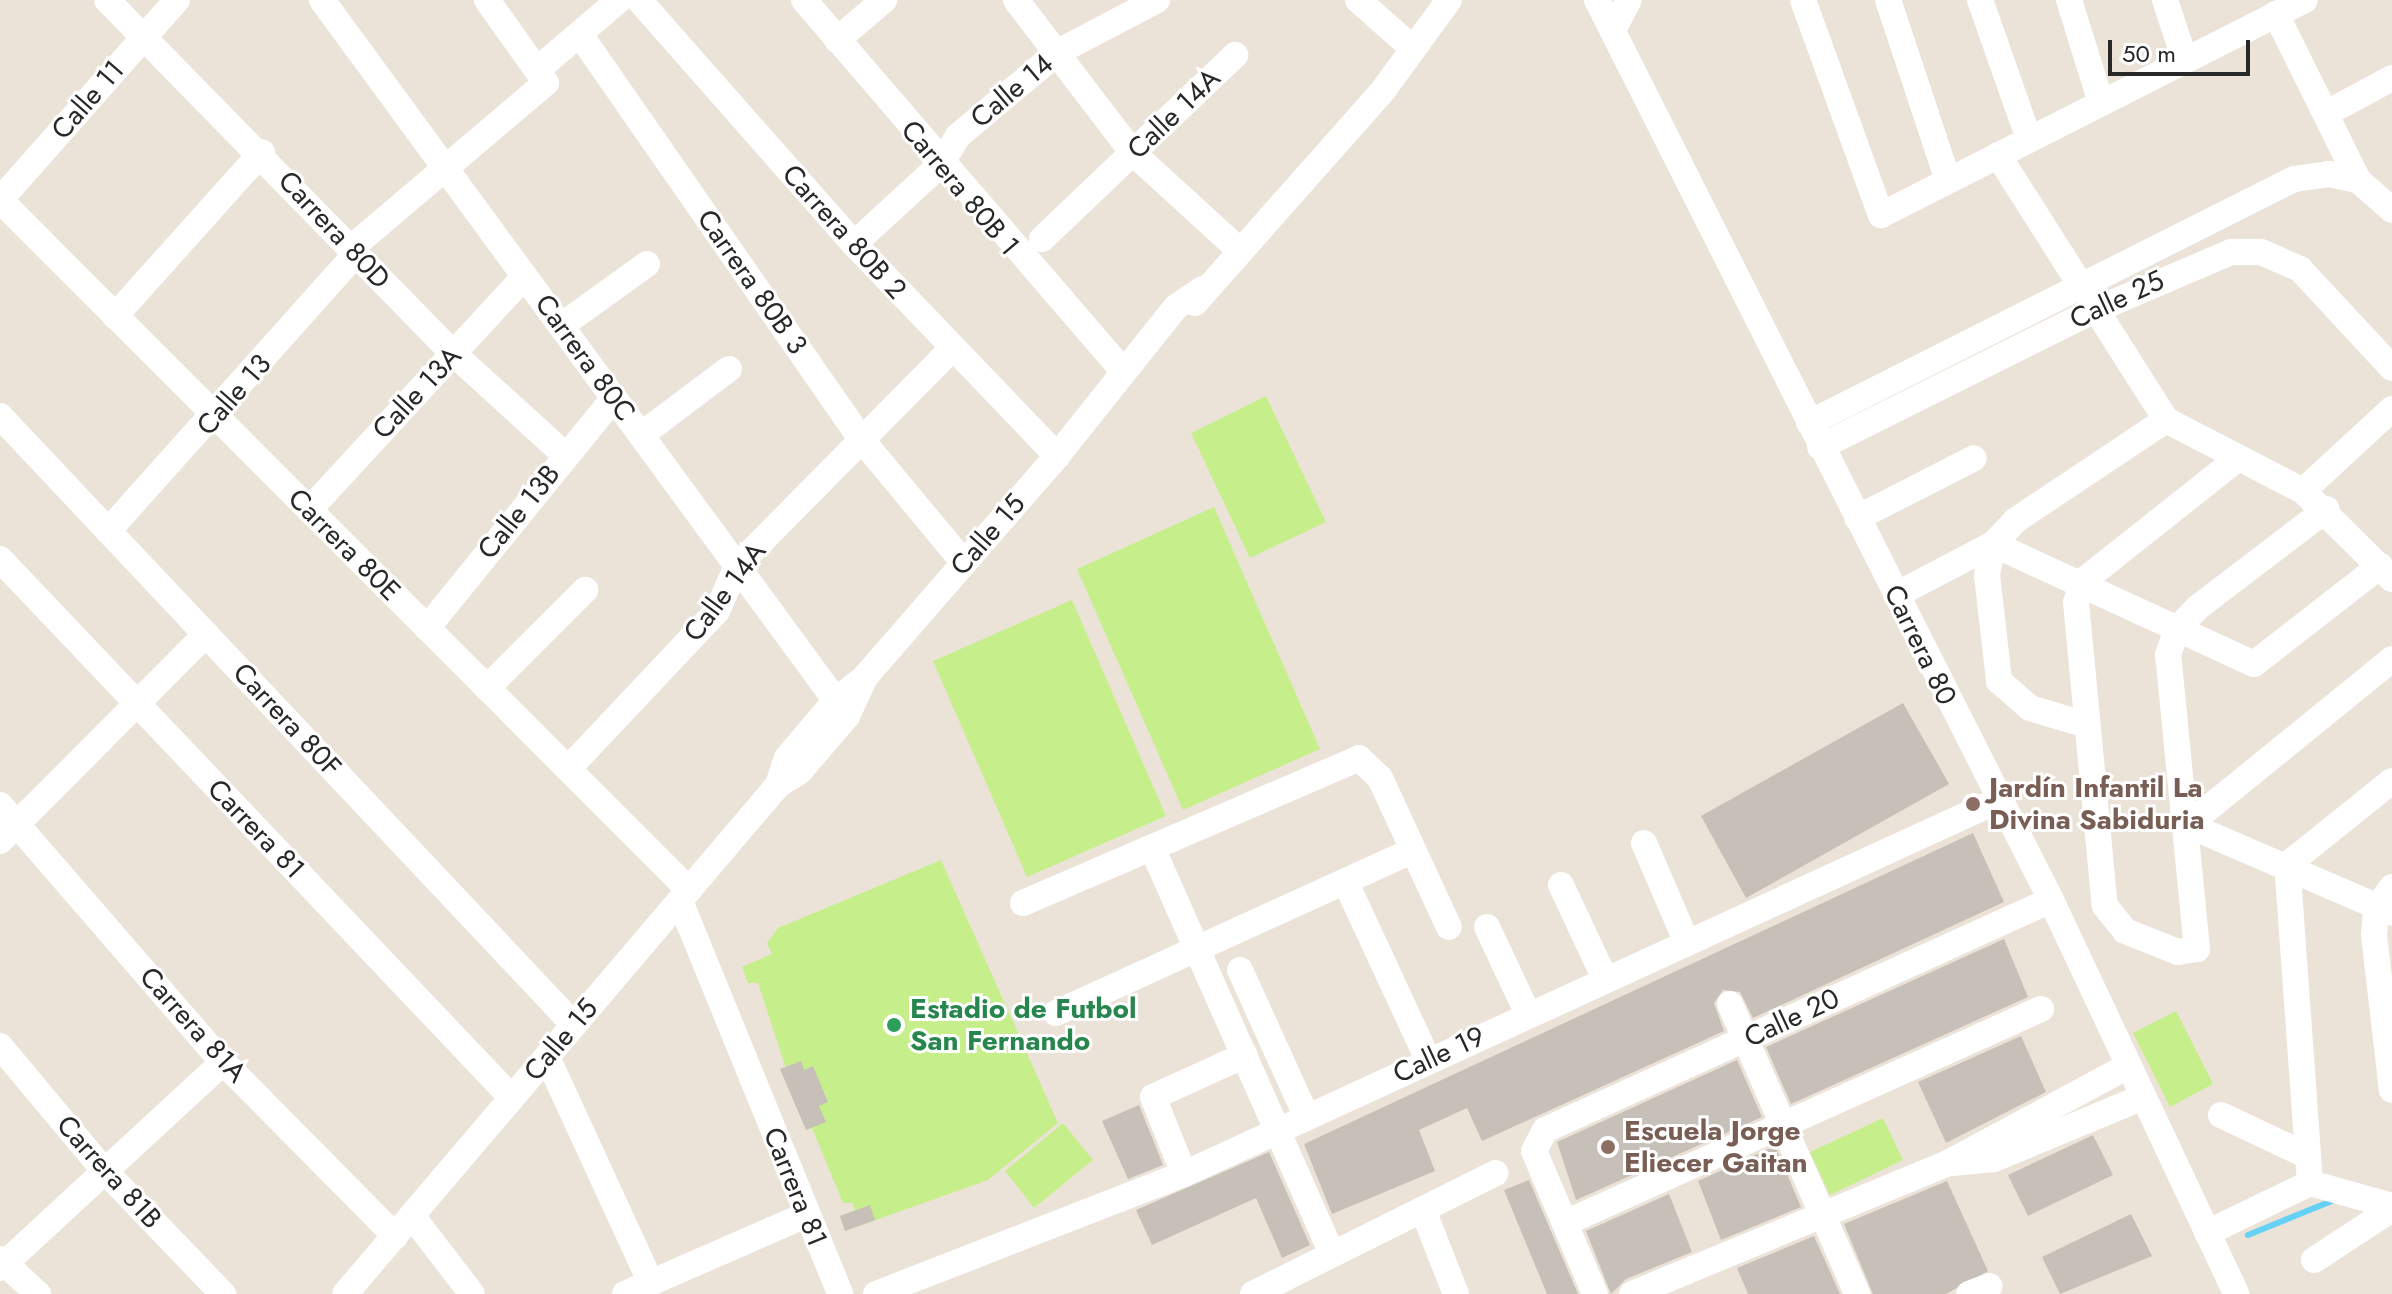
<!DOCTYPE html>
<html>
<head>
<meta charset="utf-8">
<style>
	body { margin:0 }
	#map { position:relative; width:2392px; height:1294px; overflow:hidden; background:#ece3d8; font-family:Jost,sans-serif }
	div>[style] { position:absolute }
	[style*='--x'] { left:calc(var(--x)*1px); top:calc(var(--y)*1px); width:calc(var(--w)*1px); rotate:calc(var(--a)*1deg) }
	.pitch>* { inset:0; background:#c6ef8b }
	.stream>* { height:6px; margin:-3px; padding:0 3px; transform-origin:3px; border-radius:3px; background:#64d1f5 }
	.building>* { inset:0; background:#c7c0b8 }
	.minor>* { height:26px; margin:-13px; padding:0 13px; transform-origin:13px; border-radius:13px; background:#fff }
	.dots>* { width:22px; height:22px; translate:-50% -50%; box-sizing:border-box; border:4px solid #fff; border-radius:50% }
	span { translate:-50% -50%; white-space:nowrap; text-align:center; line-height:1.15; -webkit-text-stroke:6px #fff; paint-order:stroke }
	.street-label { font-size:28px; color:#282828 }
	.education-label { font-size:28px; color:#785e54; font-weight:700 }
	.left { translate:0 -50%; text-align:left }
	.leisure-label { font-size:28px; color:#27864d; font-weight:700 }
	.scale { position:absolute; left:2108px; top:40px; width:142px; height:36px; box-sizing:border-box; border:4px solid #282828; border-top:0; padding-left:10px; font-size:24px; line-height:28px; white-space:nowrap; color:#282828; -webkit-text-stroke:6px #fff; paint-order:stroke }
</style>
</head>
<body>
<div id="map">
	<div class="pitch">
		<div style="clip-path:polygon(1266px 396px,1326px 522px,1250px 558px,1191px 433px)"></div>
		<div style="clip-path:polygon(1214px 507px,1320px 749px,1183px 810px,1077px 569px)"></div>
		<div style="clip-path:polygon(1072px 600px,1166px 816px,1027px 877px,933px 661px)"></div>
		<div style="clip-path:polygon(941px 860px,1058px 1123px,988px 1180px,845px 1231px,840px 1216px,855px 1210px,853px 1203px,843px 1203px,812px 1128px,806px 1130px,758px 983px,748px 983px,742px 967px,772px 954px,767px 943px,778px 928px)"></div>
		<div style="clip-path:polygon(2176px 1011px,2213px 1084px,2170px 1107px,2133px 1033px)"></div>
		<div style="clip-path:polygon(1883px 1118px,1903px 1160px,1830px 1195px,1810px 1152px)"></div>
		<div style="clip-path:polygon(1063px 1123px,1093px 1160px,1034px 1208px,1005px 1171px)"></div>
	</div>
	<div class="stream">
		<div style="--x:2248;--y:1235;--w:93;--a:-22.1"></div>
	</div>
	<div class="building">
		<div style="clip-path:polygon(1903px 703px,1949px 784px,1746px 898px,1701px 816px)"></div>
		<div style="clip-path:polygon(1973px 833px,2004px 902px,1753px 1018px,1740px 992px,1723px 990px,1714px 1003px,1724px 1031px,1482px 1141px,1467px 1108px,1419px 1130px,1435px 1171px,1332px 1214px,1304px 1144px)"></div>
		<div style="clip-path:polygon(2004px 939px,2028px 997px,1791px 1104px,1766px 1047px)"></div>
		<div style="clip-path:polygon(2021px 1036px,2046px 1092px,1946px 1143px,1918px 1082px)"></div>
		<div style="clip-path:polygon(1737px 1060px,1762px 1117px,1576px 1200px,1557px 1142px)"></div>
		<div style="clip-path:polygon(801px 1061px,804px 1070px,813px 1066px,828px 1102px,819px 1106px,826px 1122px,806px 1130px,780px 1069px)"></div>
		<div style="clip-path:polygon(1139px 1105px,1163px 1165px,1128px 1179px,1102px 1121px)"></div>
		<div style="clip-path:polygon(2093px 1135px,2113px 1175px,2028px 1216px,2008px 1175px)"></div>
		<div style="clip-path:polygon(1775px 1146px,1801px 1207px,1721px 1240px,1698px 1181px)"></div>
		<div style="clip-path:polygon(1269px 1152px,1310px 1245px,1282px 1258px,1256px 1198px,1152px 1245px,1136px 1210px)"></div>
		<div style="clip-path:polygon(1529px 1180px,1578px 1294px,1547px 1294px,1504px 1190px)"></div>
		<div style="clip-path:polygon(1947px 1181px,1988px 1271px,1946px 1294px,1873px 1294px,1844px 1224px)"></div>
		<div style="clip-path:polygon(1669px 1194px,1692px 1252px,1626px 1279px,1611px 1294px,1586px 1231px)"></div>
		<div style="clip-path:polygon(870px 1205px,875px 1220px,845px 1231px,840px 1216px)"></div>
		<div style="clip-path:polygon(2131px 1214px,2152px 1256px,2060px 1294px,2042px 1257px)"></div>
		<div style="clip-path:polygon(1814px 1236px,1840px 1294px,1748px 1294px,1737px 1268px)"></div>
	</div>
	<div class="minor">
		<div style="--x:107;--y:0;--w:496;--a:45.6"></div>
		<div style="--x:454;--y:354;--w:150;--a:42.3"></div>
		<div style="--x:177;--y:0;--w:267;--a:131.5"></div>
		<div style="--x:0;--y:200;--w:975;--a:45.04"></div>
		<div style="--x:322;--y:0;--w:888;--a:53.75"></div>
		<div style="--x:639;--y:0;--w:325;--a:48.6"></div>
		<div style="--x:854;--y:244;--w:294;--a:46.2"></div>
		<div style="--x:804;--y:0;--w:488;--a:49.3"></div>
		<div style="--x:1016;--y:0;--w:193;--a:52.6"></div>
		<div style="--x:1133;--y:153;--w:141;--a:42.4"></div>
		<div style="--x:1358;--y:0;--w:69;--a:41.5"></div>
		<div style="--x:1597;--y:0;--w:1008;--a:63.23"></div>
		<div style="--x:2051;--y:900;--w:435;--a:64.8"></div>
		<div style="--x:1803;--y:0;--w:229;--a:70.1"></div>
		<div style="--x:1881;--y:215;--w:475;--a:-26.9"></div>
		<div style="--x:1888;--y:0;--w:190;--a:71.6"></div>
		<div style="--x:1980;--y:0;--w:147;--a:70.6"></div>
		<div style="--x:2069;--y:0;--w:108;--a:72.7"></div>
		<div style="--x:2165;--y:0;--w:64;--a:71.8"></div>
		<div style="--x:2276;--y:14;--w:185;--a:63.7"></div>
		<div style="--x:1613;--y:30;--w:34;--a:-62"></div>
		<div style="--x:581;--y:36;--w:492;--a:55.2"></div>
		<div style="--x:862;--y:440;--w:160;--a:50.3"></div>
		<div style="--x:837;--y:40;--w:62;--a:-40.4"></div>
		<div style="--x:537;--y:70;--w:108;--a:-40.5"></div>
		<div style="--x:2327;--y:113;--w:74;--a:-28.3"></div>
		<div style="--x:1998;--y:155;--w:314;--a:57.6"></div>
		<div style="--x:2166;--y:420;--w:154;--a:27.4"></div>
		<div style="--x:2303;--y:491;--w:125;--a:44.7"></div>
		<div style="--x:1042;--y:239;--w:267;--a:-43.6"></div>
		<div style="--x:854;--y:244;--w:117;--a:-42.6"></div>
		<div style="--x:940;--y:165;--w:34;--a:-58"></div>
		<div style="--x:958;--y:136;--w:131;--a:-40"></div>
		<div style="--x:1058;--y:52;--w:112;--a:-27.7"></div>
		<div style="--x:350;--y:249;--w:257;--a:-40.3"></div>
		<div style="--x:546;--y:83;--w:102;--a:-125.4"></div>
		<div style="--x:1195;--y:303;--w:286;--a:-48.5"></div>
		<div style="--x:1384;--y:89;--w:110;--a:-53.9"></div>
		<div style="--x:115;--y:316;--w:220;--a:-48.1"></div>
		<div style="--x:561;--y:326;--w:106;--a:-35.8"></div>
		<div style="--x:0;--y:416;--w:837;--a:46.69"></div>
		<div style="--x:1809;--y:423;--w:543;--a:-26.71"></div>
		<div style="--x:2294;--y:179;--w:35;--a:-8"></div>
		<div style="--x:2329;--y:174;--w:30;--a:12"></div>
		<div style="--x:2358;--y:180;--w:45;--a:41.4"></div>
		<div style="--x:641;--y:435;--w:110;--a:-36.9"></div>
		<div style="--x:1820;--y:447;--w:303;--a:-26.5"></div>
		<div style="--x:2091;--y:312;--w:152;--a:-23.2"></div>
		<div style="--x:2231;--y:252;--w:30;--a:0"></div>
		<div style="--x:2261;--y:252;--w:43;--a:23.6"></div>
		<div style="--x:2300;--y:269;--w:135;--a:47.1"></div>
		<div style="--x:2237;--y:459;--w:196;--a:141.6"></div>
		<div style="--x:2083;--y:581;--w:22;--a:108"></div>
		<div style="--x:2076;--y:602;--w:305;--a:84.6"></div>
		<div style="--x:2105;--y:906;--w:32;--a:51"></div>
		<div style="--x:2125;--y:931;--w:57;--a:21.6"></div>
		<div style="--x:2178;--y:952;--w:19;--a:-9"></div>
		<div style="--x:2197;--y:949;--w:295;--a:-95.6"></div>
		<div style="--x:2168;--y:655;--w:28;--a:-71"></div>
		<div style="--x:2177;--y:629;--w:29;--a:-46"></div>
		<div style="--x:2197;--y:608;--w:163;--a:-37.3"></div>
		<div style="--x:2303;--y:491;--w:121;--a:-42.7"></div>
		<div style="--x:309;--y:510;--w:318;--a:-47.3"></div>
		<div style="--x:1857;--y:518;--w:131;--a:-27.1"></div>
		<div style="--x:108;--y:531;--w:370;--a:-48.2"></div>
		<div style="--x:1993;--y:544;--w:287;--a:24.7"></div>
		<div style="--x:2254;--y:664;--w:160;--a:-37.9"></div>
		<div style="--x:1993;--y:544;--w:32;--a:101"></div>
		<div style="--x:1987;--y:575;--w:107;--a:83.5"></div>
		<div style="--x:1999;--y:681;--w:41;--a:41.1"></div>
		<div style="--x:2030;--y:708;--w:55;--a:16.8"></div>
		<div style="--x:0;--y:559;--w:743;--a:46.47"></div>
		<div style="--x:1896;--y:595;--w:110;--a:-27.7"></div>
		<div style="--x:1993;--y:544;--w:33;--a:-46"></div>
		<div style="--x:2016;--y:520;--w:180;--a:-33.7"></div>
		<div style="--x:427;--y:628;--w:296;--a:-50.9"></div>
		<div style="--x:2392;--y:659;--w:263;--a:140.9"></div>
		<div style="--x:2188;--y:825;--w:222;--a:23.3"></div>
		<div style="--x:487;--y:688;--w:139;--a:-45"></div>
		<div style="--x:568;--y:769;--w:217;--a:-46.7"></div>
		<div style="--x:717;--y:611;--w:49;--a:-66"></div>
		<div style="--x:737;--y:566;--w:305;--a:-45.3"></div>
		<div style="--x:778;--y:785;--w:28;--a:-72"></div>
		<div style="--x:787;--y:758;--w:76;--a:-49.8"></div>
		<div style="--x:836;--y:700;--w:37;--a:-38"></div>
		<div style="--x:865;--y:677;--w:293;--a:-49"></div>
		<div style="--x:1057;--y:456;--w:191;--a:-51.4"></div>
		<div style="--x:1176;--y:307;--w:32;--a:-34"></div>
		<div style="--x:0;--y:805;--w:340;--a:49.1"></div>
		<div style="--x:223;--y:1062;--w:245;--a:45.3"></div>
		<div style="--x:0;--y:841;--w:292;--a:-45.1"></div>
		<div style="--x:1644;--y:843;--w:109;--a:66.7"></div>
		<div style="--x:1153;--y:850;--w:440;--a:66.1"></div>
		<div style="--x:1346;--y:883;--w:195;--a:65.1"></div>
		<div style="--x:1561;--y:885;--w:104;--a:64.9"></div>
		<div style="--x:2392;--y:887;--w:26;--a:127"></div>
		<div style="--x:2376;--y:908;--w:27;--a:94"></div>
		<div style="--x:2374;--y:935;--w:156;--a:83.4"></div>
		<div style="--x:680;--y:901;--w:424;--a:67.8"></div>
		<div style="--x:1023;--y:903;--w:366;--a:-23.3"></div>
		<div style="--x:1359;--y:758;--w:29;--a:44"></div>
		<div style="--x:1380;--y:778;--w:164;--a:65.2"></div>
		<div style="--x:1487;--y:927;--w:96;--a:64.8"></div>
		<div style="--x:1240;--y:970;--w:162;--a:65.6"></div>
		<div style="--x:1730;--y:1004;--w:317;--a:66.3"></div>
		<div style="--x:1056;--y:1013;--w:391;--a:-24.5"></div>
		<div style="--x:0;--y:1046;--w:159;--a:50.1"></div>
		<div style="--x:102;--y:1168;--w:175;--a:46.2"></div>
		<div style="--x:547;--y:1057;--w:249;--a:65.3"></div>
		<div style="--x:2221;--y:1115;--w:96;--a:25.2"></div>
		<div style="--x:1952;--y:1163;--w:42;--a:-5.4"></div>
		<div style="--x:1994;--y:1159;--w:161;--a:-22.6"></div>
		<div style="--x:1184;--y:1174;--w:83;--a:-111.9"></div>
		<div style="--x:1153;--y:1097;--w:101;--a:-24.5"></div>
		<div style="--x:2310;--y:1183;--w:319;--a:-94.1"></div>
		<div style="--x:2287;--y:865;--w:134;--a:-38.7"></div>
		<div style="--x:1423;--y:1210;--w:90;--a:68.6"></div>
		<div style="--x:412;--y:1216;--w:98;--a:52.4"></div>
		<div style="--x:1565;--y:1223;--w:522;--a:-24.21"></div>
		<div style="--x:2207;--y:1233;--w:114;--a:-25.9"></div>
		<div style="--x:2310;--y:1183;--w:85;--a:15.7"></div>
		<div style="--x:0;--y:1259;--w:52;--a:42.6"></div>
		<div style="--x:2314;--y:1260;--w:93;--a:-33.2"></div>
		<div style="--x:0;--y:1268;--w:304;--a:-42.7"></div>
		<div style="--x:345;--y:1294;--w:668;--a:-49.61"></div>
		<div style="--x:778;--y:785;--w:26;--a:-32"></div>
		<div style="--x:800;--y:771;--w:72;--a:-49.5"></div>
		<div style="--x:847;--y:716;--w:43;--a:-65.2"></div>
		<div style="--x:625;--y:1294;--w:197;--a:-23.6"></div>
		<div style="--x:876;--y:1294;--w:331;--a:-21.3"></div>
		<div style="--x:1184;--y:1174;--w:894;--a:-24.65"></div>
		<div style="--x:1253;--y:1294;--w:271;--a:-26.5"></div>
		<div style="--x:1595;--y:1294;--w:155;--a:-113.1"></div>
		<div style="--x:1534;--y:1151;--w:24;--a:-62"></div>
		<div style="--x:1545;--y:1130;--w:556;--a:-24.44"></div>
		<div style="--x:1632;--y:1294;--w:342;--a:-22.5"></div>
		<div style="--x:1948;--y:1163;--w:204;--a:-28.3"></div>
		<div style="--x:1969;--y:1294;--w:22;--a:-21"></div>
	</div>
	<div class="dots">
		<div style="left:1973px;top:804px;background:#8d6e63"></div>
		<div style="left:894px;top:1025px;background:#2e9e5b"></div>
		<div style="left:1608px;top:1147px;background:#8d6e63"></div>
	</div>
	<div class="street-label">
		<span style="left:1012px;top:91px;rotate:-40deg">Calle 14</span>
		<span style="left:88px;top:100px;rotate:-49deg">Calle 11</span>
		<span style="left:1174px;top:114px;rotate:-44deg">Calle 14A</span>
		<span style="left:960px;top:188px;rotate:50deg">Carrera 80B 1</span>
		<span style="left:334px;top:230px;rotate:47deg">Carrera 80D</span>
		<span style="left:844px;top:232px;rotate:48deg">Carrera 80B 2</span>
		<span style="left:752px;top:282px;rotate:55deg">Carrera 80B 3</span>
		<span style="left:2117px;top:300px;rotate:-25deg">Calle 25</span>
		<span style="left:585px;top:358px;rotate:54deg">Carrera 80C</span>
		<span style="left:417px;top:393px;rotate:-47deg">Calle 13A</span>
		<span style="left:234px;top:395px;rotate:-49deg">Calle 13</span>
		<span style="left:519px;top:512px;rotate:-51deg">Calle 13B</span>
		<span style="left:988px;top:535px;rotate:-49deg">Calle 15</span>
		<span style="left:344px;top:545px;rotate:45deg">Carrera 80E</span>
		<span style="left:725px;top:592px;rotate:-53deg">Calle 14A</span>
		<span style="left:1920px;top:645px;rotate:64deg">Carrera 80</span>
		<span style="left:287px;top:720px;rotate:47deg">Carrera 80F</span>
		<span style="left:256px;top:829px;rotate:46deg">Carrera 81</span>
		<span style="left:1792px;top:1018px;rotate:-25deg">Calle 20</span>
		<span style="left:193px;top:1025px;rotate:48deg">Carrera 81A</span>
		<span style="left:561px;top:1040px;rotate:-50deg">Calle 15</span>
		<span style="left:1439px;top:1055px;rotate:-25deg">Calle 19</span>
		<span style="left:109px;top:1172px;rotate:48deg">Carrera 81B</span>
		<span style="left:795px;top:1187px;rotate:68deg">Carrera 81</span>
	</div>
	<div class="education-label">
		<span class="left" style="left:1989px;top:804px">Jardín Infantil La<br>Divina Sabiduria</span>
		<span class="left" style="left:1624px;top:1147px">Escuela Jorge<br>Eliecer Gaitan</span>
	</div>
	<div class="leisure-label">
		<span class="left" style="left:910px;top:1025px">Estadio de Futbol<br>San Fernando</span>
	</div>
	<div class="scale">50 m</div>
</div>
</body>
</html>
